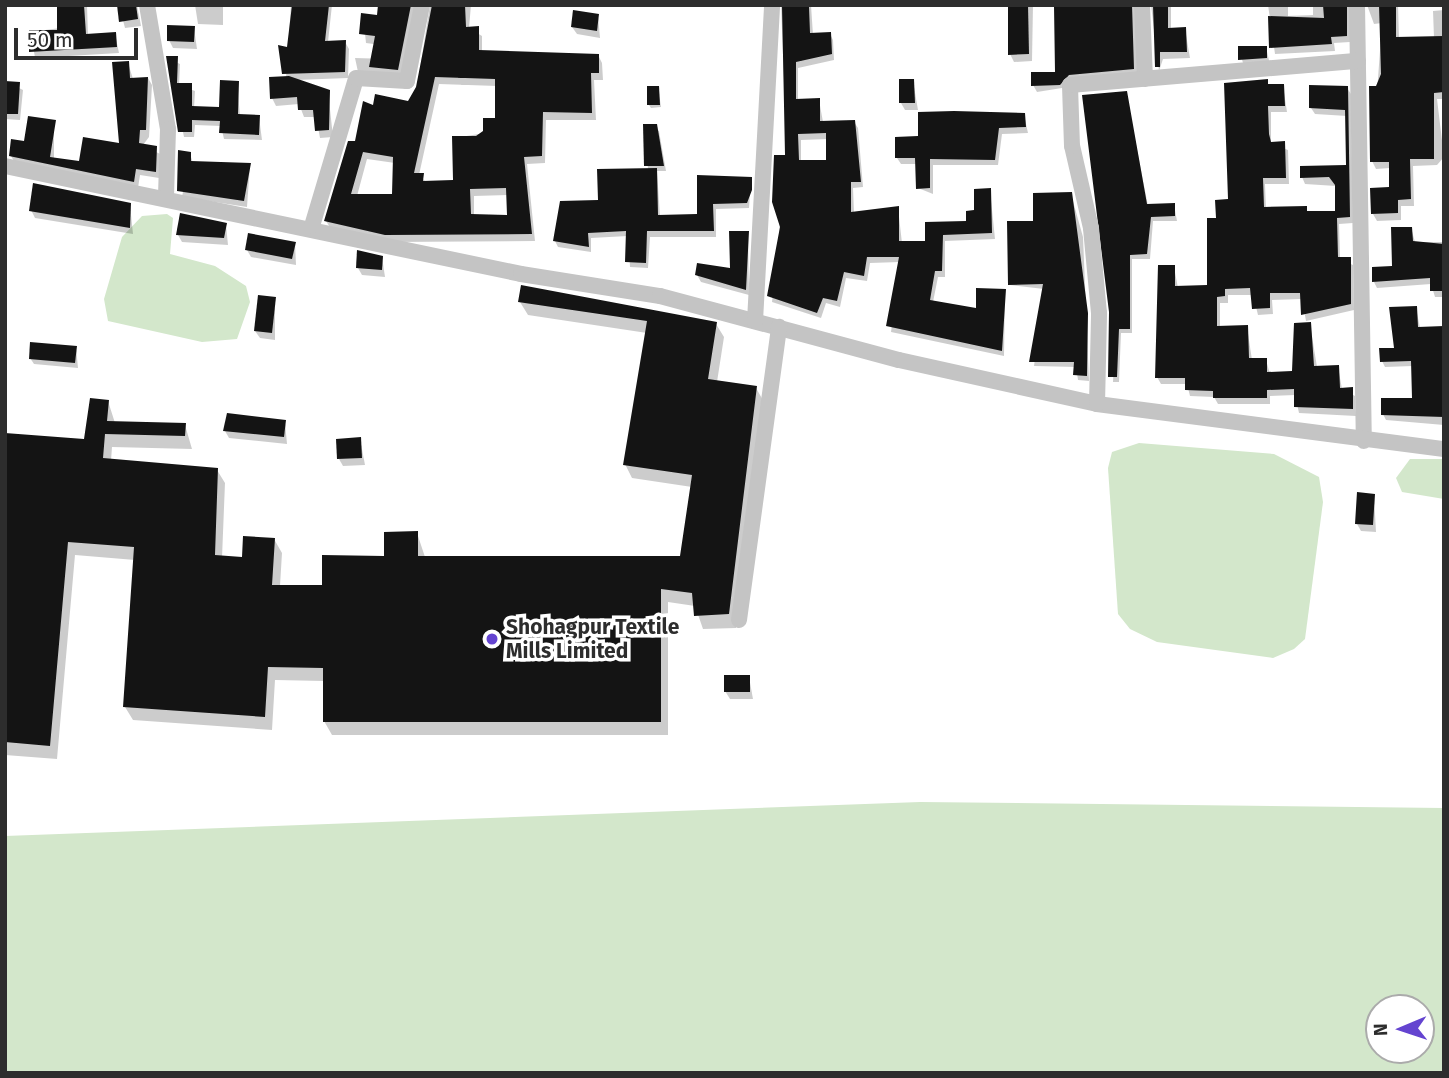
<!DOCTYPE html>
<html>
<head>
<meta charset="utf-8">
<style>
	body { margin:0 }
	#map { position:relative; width:1449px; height:1078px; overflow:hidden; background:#fff; font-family:"Fira Sans",sans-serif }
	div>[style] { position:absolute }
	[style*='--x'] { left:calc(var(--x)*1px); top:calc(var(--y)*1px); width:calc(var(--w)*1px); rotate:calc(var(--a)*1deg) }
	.water>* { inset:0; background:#d3e7cb }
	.shadow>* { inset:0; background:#0003 }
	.building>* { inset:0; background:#141414 }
	.minor>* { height:16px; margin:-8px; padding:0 8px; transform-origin:8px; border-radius:8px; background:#c4c4c4 }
	.dots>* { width:19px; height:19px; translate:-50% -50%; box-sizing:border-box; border:4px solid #fff; border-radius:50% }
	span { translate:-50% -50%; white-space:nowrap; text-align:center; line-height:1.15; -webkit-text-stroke:7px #fff; paint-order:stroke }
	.poi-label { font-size:21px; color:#2d2d2d; font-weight:700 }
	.left { translate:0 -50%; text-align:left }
	.frame { position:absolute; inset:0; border:7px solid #2d2d2d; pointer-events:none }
	.north { position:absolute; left:1365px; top:994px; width:70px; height:70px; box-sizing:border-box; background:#fff; border:2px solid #ababab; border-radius:50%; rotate:268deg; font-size:19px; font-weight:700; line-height:28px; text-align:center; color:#2d2d2d }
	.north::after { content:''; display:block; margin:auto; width:24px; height:32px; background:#6444d0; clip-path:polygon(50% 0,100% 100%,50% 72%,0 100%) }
	.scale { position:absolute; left:14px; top:28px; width:124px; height:32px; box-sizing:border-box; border:4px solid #2d2d2d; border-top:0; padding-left:9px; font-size:21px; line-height:24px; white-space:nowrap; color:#2d2d2d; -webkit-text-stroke:5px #fff; paint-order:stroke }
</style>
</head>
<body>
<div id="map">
	<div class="water">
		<div style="clip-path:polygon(167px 214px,173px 218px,170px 254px,215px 266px,246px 286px,250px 302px,237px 339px,202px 342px,108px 321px,104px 299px,122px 237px,142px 216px)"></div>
		<div style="clip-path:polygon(1139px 443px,1274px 454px,1319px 477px,1323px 502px,1305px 639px,1294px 649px,1273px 658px,1157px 642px,1130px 629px,1118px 614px,1108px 468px,1112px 452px)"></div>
		<div style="clip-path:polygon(1410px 459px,1444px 459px,1444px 499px,1402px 492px,1396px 478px)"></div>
		<div style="clip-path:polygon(evenodd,920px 802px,1444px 808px,1444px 1073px,5px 1073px,5px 836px,920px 802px,1379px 1008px,1421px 1008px,1421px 1050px,1379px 1050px,1379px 1008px)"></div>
	</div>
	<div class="shadow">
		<div style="clip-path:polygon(59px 5px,87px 5px,88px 35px,115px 34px,119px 53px,35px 58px,31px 32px,60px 28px)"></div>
		<div style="clip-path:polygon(119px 5px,137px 5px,141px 26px,125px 28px)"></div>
		<div style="clip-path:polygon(195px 5px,223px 5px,223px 25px,198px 24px)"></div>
		<div style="clip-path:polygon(291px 5px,332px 5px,328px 42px,345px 42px,349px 49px,348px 78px,296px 80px,328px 91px,333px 137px,320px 138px,316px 117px,304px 117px,299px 104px,276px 106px,272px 98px,286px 78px)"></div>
		<div style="clip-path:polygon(397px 5px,421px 5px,402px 77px,358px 72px,355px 58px,390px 59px)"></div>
		<div style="clip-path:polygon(evenodd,430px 5px,471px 5px,469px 28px,482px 36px,482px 52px,598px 55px,602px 63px,603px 80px,594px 80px,596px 120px,546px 120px,545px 163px,527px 164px,535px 241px,390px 242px,331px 229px,326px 221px,374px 107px,408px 103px,417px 88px,430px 5px,439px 84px,497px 86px,497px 119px,485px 133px,454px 138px,455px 182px,427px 183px,419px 175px,439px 84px,430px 5px,367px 159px,395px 163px,394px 196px,357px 196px,367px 159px,430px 5px,508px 195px,509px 217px,474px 216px,474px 196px,508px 195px)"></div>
		<div style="clip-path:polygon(evenodd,781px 5px,811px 5px,813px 35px,830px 34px,833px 40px,834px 60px,798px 68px,798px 100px,819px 100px,823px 122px,854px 122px,858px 128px,863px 187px,853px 188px,854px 213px,898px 208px,902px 243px,926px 243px,968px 223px,990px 190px,995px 239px,945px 241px,945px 277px,938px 277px,933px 302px,978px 310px,1005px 290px,1004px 356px,891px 332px,900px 262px,870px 263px,867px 281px,846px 278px,840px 307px,826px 303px,821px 318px,772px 302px,787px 156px,781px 5px,828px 139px,828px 161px,801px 162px,801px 140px,828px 139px)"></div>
		<div style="clip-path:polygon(1009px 5px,1033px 5px,1032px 61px,1014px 62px,1010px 54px)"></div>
		<div style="clip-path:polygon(1102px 5px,1141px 5px,1137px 76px,1037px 92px,1033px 85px,1057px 74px)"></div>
		<div style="clip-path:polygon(1151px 5px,1191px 5px,1171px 7px,1171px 29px,1185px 29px,1190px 58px,1163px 59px,1159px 71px)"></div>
		<div style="clip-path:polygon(1268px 5px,1288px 5px,1288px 16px,1313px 15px,1313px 5px,1359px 5px,1350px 42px,1334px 43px,1335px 51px,1275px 54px)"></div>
		<div style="clip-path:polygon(1367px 5px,1398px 5px,1399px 39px,1434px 38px,1433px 11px,1444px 10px,1444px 99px,1437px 99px,1444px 157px,1437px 165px,1413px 166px,1414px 206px,1401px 206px,1401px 220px,1377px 221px,1373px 214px,1391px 189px,1390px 168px,1376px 169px,1372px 161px,1382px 23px,1374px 24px)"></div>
		<div style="clip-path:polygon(363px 15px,381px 45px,366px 43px)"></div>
		<div style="clip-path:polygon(598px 16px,600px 38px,577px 34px,572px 27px)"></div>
		<div style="clip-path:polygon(194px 28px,197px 49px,173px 48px,169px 40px)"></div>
		<div style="clip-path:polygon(1266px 47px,1270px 65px,1244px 67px,1239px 48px)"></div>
		<div style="clip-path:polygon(5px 56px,7px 82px,23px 90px,20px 120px,5px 119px)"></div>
		<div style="clip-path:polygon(168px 58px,180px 64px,179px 85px,195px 91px,194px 108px,220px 109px,237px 82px,240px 116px,259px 117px,262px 140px,224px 139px,221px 126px,195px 125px,194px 137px,184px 137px)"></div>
		<div style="clip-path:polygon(128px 63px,133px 79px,148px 78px,152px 85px,149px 137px,143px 145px,160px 154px,159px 178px,140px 175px,138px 188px,15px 163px,11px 156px,54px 121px,54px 159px,81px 163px,121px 145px)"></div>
		<div style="clip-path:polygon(913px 81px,918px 110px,905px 110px,901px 103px)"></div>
		<div style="clip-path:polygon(1226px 85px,1283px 86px,1287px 112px,1271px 112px,1271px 143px,1288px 150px,1289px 184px,1265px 184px,1266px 209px,1309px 213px,1337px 213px,1336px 186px,1305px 184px,1302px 177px,1348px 166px,1347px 116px,1315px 114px,1311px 108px,1347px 88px,1351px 94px,1353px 223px,1339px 224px,1340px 259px,1353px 265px,1354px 310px,1306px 321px,1302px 299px,1272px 300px,1273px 314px,1258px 315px,1253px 295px,1228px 295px,1228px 303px,1220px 303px,1220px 328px,1247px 327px,1252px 360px,1266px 360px,1270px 374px,1294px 373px,1310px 324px,1317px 367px,1338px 367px,1342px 389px,1355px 396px,1356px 416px,1299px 413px,1295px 395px,1270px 396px,1270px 404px,1218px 404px,1214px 397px,1190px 396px,1187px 384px,1161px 384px,1157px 377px,1174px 267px,1178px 288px,1209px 287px,1217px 219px,1230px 201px)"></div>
		<div style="clip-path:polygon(658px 87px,661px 107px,651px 108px,649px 105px)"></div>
		<div style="clip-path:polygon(1126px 93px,1148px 206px,1174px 205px,1177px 221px,1153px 221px,1150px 259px,1132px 259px,1132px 333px,1121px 333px,1119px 382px,1113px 382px)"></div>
		<div style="clip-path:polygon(1024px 115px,1028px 133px,1002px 134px,998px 165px,933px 165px,933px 194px,918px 188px,917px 164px,901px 164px,897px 158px)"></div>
		<div style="clip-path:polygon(645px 126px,659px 131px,666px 171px,657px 171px,660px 217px,699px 216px,699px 177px,751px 179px,749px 208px,716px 209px,716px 237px,650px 237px,648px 268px,630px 267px,628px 236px,591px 238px,591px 252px,558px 247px,555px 241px,600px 201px,648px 170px)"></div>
		<div style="clip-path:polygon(190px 154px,193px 163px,250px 165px,247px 207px,182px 197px)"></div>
		<div style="clip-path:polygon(1071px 194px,1083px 237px,1089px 381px,1078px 380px,1076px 367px,1034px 366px,1044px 289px,1010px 285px,1035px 222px)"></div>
		<div style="clip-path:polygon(130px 205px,133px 234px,35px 218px,31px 210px)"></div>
		<div style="clip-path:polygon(226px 225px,228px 245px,182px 242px,178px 235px)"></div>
		<div style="clip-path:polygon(1411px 228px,1415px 242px,1444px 242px,1444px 297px,1435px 297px,1431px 284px,1377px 288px,1374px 282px,1394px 267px)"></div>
		<div style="clip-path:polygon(748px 232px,749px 295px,701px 282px,697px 275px,732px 270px)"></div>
		<div style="clip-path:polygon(295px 243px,296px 265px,251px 257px,247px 250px)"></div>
		<div style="clip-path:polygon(382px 257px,385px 277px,362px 275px,358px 268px)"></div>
		<div style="clip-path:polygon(275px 299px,275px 340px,260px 338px,255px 331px)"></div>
		<div style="clip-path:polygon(520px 302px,716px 324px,724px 337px,717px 382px,756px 388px,764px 402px,736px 628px,703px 629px,695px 606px,668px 602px,668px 735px,332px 735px,324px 721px,324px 681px,275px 680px,272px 730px,133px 720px,125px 707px,135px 560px,75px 555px,57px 759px,5px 755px,5px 434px,86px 441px,108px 401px,115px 423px,185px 425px,192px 449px,112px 447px,111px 461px,217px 470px,225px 483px,222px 558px,244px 559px,274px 539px,282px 553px,280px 586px,324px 586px,386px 557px,417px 533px,425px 557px,682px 558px,692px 487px,632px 478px,625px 464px,647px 333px,528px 315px)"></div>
		<div style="clip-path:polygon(1416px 308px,1420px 328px,1444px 327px,1444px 425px,1386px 420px,1383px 414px,1414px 400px,1413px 366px,1385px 367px,1382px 361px,1396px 350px)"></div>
		<div style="clip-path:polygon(76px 347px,78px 368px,34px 364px,30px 358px)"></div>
		<div style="clip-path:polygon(285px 422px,287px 444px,229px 438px,225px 431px)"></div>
		<div style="clip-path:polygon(360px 439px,365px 465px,343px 466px,339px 459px)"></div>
		<div style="clip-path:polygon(1374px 495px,1376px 532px,1361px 531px,1357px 524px)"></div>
		<div style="clip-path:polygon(749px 677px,753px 699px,730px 699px,725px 691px)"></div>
	</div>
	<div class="building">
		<div style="clip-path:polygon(57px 5px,84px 5px,86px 34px,116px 32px,117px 47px,29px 52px,29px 30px,57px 30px)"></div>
		<div style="clip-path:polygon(117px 5px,136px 5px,138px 19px,119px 22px)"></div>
		<div style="clip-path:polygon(292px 5px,329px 5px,325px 41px,346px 40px,345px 72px,282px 74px,278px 45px,287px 47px)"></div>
		<div style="clip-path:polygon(378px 5px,411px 5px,398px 70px,369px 67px,375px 36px,359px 34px,361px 13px,377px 15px)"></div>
		<div style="clip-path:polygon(evenodd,432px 5px,465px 5px,466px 27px,479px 26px,479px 50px,599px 54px,599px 73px,591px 73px,592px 113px,543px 112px,542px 156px,524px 157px,532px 234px,385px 235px,324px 221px,348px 141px,355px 141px,363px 101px,373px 105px,375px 94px,408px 101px,416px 87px,432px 5px,435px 77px,495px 79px,495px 118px,483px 118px,483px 131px,476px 136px,452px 136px,453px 180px,423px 181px,424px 173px,414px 173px,435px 77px,432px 5px,363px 152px,393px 157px,392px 194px,351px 194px,363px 152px,432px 5px,506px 188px,507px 215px,471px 214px,470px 189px,506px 188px)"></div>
		<div style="clip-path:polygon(1008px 5px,1028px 5px,1029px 54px,1008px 55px)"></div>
		<div style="clip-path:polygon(1112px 5px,1132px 5px,1134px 69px,1069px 75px,1060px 85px,1031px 86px,1031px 72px,1055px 72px,1054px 6px)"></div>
		<div style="clip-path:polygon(1153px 5px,1168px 5px,1168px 28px,1186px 27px,1187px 52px,1160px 52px,1160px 67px,1155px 67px)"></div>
		<div style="clip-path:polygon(1323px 5px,1347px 5px,1347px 36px,1331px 37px,1332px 44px,1269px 48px,1268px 16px,1324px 18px)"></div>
		<div style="clip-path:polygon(1379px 5px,1396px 5px,1396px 37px,1444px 36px,1444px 92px,1434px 93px,1434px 159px,1410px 159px,1411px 199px,1398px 200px,1398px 213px,1371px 214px,1370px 188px,1389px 187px,1389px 162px,1370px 162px,1369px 86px,1376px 86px,1381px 74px)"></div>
		<div style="clip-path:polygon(evenodd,782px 6px,809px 7px,810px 33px,831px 32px,832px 54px,796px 62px,796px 99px,820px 98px,820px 121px,855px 120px,861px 182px,851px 182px,851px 212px,899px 206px,899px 241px,925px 241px,925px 222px,966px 221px,966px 211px,974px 210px,974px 189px,991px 188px,992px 233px,943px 235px,942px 271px,935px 271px,930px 300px,976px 308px,976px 288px,1006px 289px,1002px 351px,886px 326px,899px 257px,867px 257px,864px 276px,844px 272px,837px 301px,823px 298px,817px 313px,767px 296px,780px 227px,772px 202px,774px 155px,785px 155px,782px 6px,826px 133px,826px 160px,799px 160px,798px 134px,826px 133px)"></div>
		<div style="clip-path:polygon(573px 10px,599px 14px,597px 31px,571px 27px)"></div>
		<div style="clip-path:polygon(167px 25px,195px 26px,194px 42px,167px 41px)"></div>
		<div style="clip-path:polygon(1238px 46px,1267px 46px,1267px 58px,1238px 60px)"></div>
		<div style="clip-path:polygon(166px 56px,178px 56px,177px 83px,192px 83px,192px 106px,219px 107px,220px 80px,239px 81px,238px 114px,260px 115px,259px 135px,219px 133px,220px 121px,192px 120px,192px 132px,178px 132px)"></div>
		<div style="clip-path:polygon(129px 61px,130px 78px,148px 77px,146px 130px,140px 130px,139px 143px,157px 146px,156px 172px,136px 169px,134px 182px,9px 156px,11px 139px,24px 141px,28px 116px,56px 120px,50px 157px,79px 161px,83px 137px,119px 143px,112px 62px)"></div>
		<div style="clip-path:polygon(289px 76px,330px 90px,329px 130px,315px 131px,313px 110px,298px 110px,297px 97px,270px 99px,269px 77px)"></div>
		<div style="clip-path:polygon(899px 79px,914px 79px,915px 103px,899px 103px)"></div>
		<div style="clip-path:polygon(1268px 79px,1268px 84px,1284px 84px,1285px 106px,1268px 106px,1269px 134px,1271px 142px,1285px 141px,1286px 178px,1263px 178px,1264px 207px,1307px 206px,1307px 211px,1335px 211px,1335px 185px,1329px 177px,1300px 178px,1300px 166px,1346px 165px,1345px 110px,1309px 108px,1309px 85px,1348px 86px,1350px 217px,1337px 218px,1338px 257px,1351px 257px,1351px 304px,1301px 315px,1300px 293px,1270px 293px,1270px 308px,1252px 309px,1250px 288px,1225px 289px,1225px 296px,1217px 297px,1217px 326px,1248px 325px,1249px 358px,1267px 358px,1267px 372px,1292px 371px,1294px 323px,1311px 322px,1314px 366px,1339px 365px,1340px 388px,1353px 387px,1353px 409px,1294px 407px,1294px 389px,1267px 390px,1267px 398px,1213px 398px,1213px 391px,1185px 390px,1185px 378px,1155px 378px,1158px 265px,1175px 265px,1175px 286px,1207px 285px,1207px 218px,1216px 218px,1215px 200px,1228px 199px,1224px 83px)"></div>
		<div style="clip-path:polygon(5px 81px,20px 82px,18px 114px,5px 114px)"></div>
		<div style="clip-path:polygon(647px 86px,659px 86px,660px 105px,647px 105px)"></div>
		<div style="clip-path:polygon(1127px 91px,1147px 204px,1175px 203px,1175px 216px,1151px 217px,1147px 254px,1130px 255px,1130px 329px,1119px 329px,1117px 377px,1108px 377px,1109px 312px,1082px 95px)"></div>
		<div style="clip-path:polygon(954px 111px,1025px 113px,1026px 127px,999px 128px,995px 160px,930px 159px,930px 188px,916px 189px,915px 158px,895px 158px,895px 137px,918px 136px,918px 112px)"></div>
		<div style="clip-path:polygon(643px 124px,657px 124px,664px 166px,644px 166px)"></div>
		<div style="clip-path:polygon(178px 150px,191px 152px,191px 161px,251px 163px,244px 201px,177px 191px)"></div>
		<div style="clip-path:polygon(657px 168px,658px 215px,697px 214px,697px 175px,752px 177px,752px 190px,747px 203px,713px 204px,714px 231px,647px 231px,646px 263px,625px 262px,626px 231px,588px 233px,589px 247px,553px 241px,560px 201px,598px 200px,597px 169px)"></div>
		<div style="clip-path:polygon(33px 183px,131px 203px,130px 228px,29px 211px)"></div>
		<div style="clip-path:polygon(1072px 192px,1088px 313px,1087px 376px,1073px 375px,1074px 362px,1029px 362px,1043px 284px,1008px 285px,1007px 221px,1033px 221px,1033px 193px)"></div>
		<div style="clip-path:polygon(180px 213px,227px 223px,224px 238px,176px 235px)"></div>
		<div style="clip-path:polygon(1391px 227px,1412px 227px,1413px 241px,1444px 244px,1444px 291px,1430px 291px,1430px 278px,1372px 282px,1372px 267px,1392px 266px)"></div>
		<div style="clip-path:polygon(729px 231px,749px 231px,746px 290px,695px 275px,697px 263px,730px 268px)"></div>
		<div style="clip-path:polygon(248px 233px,296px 242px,292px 259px,245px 250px)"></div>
		<div style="clip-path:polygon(357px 250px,383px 256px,382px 270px,356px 268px)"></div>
		<div style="clip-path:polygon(521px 285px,717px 322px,708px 379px,757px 386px,729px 614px,694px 616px,692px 593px,661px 589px,661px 722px,323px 722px,323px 668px,268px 667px,265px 717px,123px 707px,134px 547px,68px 542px,50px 746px,5px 742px,5px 433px,84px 439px,90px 398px,109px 400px,107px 421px,186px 423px,185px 436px,105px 434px,103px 458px,218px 468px,215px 555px,242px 557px,243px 536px,275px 538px,272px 585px,322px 585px,322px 555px,384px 556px,384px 532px,418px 531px,418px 556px,680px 556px,692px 475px,623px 465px,647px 321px,518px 302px)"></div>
		<div style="clip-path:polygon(258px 295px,276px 297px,272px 333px,254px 331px)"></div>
		<div style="clip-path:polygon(1417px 306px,1418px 327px,1444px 326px,1444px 417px,1381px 415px,1381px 398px,1412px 398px,1411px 361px,1380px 362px,1379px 348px,1394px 348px,1389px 307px)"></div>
		<div style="clip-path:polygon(30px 342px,77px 346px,75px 363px,29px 359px)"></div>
		<div style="clip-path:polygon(227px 413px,286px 420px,284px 437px,223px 431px)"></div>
		<div style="clip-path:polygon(361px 437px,362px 458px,337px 459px,336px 439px)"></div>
		<div style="clip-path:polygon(1357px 492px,1375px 494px,1373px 525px,1355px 524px)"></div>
		<div style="clip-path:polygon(724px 675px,750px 675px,750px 692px,724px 692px)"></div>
	</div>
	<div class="minor">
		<div style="--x:147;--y:5;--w:126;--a:80.4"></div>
		<div style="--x:168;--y:129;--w:69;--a:91.7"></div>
		<div style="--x:1142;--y:5;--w:74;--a:87.7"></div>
		<div style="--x:1357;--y:5;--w:436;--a:89.1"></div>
		<div style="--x:5;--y:166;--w:527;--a:11.82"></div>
		<div style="--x:521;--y:274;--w:141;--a:9"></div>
		<div style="--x:660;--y:296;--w:247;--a:15"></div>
		<div style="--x:899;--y:360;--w:203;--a:12.5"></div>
		<div style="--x:1097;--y:404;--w:350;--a:7.4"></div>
		<div style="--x:312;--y:226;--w:154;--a:-73.4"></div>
		<div style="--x:356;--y:78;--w:51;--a:3.4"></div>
		<div style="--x:407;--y:81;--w:77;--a:-78.8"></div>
		<div style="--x:755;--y:321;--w:316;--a:-86.9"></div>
		<div style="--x:1097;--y:404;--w:91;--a:-88.7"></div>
		<div style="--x:1099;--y:313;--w:85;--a:-95.4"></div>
		<div style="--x:1091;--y:228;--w:84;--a:-103"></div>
		<div style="--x:1072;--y:146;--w:61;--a:-91.9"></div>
		<div style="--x:1070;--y:85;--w:289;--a:-4.8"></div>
		<div style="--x:739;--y:620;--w:296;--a:-82.2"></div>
	</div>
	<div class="dots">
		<div style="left:492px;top:639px;background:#6444d0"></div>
	</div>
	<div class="poi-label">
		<span class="left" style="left:506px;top:639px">Shohagpur Textile<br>Mills Limited</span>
	</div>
	<div class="frame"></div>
	<div class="north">N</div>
	<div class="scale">50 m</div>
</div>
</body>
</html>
